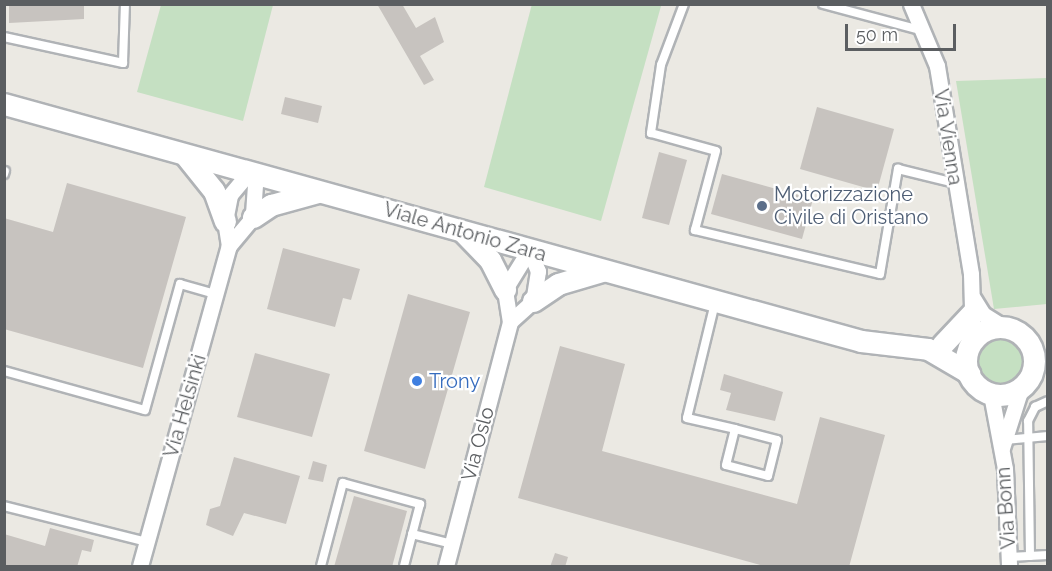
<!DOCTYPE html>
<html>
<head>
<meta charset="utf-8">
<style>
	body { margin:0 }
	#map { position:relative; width:1052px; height:571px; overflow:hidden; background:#ebe9e3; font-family:Raleway,sans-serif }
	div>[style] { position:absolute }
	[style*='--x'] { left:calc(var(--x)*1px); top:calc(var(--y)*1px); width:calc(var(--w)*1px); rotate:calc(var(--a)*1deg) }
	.green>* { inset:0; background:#c5e0c2 }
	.round { border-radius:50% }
	.building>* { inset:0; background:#c7c3bf }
	.roads { filter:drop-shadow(2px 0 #b0b3b6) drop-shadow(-2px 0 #b0b3b6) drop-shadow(0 2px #b0b3b6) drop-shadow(0 -2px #b0b3b6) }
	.service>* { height:8px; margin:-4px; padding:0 4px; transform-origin:4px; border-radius:4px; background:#fff }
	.minor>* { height:15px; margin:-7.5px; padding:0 7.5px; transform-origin:7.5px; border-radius:7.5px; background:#fff }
	.secondary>* { height:21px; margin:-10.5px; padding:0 10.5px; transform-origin:10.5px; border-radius:10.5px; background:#fff }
	.secondary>.ring { margin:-10.5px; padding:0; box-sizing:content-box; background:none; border:21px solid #fff; border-radius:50% }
	.dots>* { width:16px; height:16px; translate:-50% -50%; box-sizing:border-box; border:3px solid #fff; border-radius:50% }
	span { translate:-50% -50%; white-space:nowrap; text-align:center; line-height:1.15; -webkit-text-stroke:4.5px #fff; paint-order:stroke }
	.street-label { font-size:20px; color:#5b5e61 }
	.service-label { font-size:20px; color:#4e5e75 }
	.left { translate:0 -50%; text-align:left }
	.shop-label { font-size:20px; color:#366cbe }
	.frame { position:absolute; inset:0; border:6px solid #5b5e61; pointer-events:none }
	.scale { position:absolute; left:845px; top:24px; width:111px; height:27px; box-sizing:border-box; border:3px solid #5b5e61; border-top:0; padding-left:8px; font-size:18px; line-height:21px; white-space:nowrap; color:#5b5e61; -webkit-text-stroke:4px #fff; paint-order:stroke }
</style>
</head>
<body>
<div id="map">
	<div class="green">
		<div style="clip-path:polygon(532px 4px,661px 6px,601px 221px,484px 187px)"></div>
		<div style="clip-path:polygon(161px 5px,273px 5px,243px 121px,137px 92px)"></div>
		<div style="clip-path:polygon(1047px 78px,1047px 304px,994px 309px,956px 81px)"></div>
		<div class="round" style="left:975px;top:337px;width:48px;height:48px"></div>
	</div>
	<div class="building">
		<div style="clip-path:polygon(9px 4px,84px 4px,84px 19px,9px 23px)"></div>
		<div style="clip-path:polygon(377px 4px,402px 4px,416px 28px,435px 17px,444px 42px,420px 56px,434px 80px,424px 85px)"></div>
		<div style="clip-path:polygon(285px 97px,322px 106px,318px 123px,281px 114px)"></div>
		<div style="clip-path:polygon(817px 107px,894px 129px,877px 191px,800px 169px)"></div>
		<div style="clip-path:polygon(659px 152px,687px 160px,669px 225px,642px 218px)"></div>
		<div style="clip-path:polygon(722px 174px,813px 199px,802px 239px,711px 214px)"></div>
		<div style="clip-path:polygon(67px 183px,186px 217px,143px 368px,4px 329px,4px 218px,53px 232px)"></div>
		<div style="clip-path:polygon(283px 248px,360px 269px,351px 300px,343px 298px,335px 327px,267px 309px)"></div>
		<div style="clip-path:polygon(408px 294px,470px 312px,425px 469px,364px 451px)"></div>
		<div style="clip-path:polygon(560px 346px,625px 364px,602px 451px,797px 504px,820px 417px,885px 435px,849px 567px,768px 567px,518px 498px)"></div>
		<div style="clip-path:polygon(255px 353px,330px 374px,312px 437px,237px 417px)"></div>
		<div style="clip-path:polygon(724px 374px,783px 392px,775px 421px,726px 410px,731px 393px,720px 390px)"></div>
		<div style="clip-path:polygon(234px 457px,300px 476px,286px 524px,244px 513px,233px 536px,206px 525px,210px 509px,220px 506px)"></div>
		<div style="clip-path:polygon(313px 461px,327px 465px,323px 482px,308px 479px)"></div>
		<div style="clip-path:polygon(354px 496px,407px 511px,392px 567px,334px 567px)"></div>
		<div style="clip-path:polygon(50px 528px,94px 540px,91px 552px,82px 550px,77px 567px,4px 567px,4px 534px,45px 546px)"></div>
		<div style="clip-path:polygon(555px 553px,568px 557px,565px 567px,550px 567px)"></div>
	</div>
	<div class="roads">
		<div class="service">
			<div style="--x:684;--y:4;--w:65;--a:110.7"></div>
			<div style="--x:661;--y:65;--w:69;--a:98.4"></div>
			<div style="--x:651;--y:133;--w:67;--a:15.5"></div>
			<div style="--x:716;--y:151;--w:82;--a:104.9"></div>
			<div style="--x:695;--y:230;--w:190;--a:13.4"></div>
			<div style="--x:880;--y:274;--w:107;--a:-80.3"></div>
			<div style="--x:898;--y:169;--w:59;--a:13.8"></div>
			<div style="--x:823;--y:4;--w:100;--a:15"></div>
			<div style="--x:4;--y:37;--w:122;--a:12.3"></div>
			<div style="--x:123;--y:63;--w:59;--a:-88.1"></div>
			<div style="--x:4;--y:174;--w:3;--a:-72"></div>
			<div style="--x:715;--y:303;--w:118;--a:103.7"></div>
			<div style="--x:687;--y:418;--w:49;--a:12.9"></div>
			<div style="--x:735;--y:429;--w:43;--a:14.7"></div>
			<div style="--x:777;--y:440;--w:37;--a:104"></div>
			<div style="--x:768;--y:476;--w:43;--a:-165.3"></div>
			<div style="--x:726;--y:465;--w:37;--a:-76"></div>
			<div style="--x:4;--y:371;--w:146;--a:15.5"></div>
			<div style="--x:145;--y:410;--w:131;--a:-74.5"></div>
			<div style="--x:180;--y:284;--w:37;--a:16"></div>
			<div style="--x:1005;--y:440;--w:43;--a:-5.3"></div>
			<div style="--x:4;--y:506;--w:147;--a:14.1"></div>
			<div style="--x:412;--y:534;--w:41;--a:14"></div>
			<div style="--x:1030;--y:556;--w:135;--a:-90.8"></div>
			<div style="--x:1028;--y:421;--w:16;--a:-63"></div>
			<div style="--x:1035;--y:407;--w:14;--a:-25"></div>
			<div style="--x:1009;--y:557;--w:39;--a:-3"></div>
			<div style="--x:321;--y:566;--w:86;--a:-75.2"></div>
			<div style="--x:343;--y:483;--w:80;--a:15.3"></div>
			<div style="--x:420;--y:504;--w:64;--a:104.5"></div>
		</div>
		<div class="minor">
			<div style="--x:911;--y:4;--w:67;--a:67.2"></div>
			<div style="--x:937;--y:66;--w:211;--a:80.7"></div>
			<div style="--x:971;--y:274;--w:67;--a:88.3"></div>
			<div style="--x:973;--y:298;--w:19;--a:58"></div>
			<div style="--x:983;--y:314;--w:25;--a:32"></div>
			<div style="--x:991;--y:394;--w:76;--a:79.4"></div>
			<div style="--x:1005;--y:469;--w:97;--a:87.6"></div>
			<div style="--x:1002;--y:448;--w:63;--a:-72.4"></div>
			<div style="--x:140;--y:566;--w:332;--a:-74.5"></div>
			<div style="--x:229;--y:246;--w:25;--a:-99"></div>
			<div style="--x:225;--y:221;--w:26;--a:-79"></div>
			<div style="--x:230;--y:195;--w:30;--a:-50"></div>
			<div style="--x:249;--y:172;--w:14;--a:65"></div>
			<div style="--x:255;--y:185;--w:32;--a:94"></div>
			<div style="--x:253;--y:217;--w:38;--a:130"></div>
			<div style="--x:446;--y:566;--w:252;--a:-75.3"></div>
			<div style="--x:510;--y:322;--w:33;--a:-99"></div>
			<div style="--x:505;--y:289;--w:46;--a:-58.4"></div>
			<div style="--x:529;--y:250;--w:23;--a:67"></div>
			<div style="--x:538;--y:271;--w:30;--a:99"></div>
			<div style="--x:533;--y:301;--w:31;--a:138"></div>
		</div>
		<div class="secondary">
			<div style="--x:4;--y:104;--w:889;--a:15.46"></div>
			<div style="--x:861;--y:341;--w:67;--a:6.8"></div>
			<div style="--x:928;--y:349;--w:48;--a:30.3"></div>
			<div style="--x:185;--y:155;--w:46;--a:51.1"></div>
			<div style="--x:214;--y:191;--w:32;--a:70"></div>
			<div style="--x:253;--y:217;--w:22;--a:-34"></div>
			<div style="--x:271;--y:205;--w:49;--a:-15.5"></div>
			<div style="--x:463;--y:232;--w:39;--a:46"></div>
			<div style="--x:490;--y:260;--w:33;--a:63"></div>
			<div style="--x:533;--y:301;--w:30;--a:-34"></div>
			<div style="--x:558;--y:284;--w:46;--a:-16.5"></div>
			<div class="ring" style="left:966px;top:327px;width:47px;height:47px"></div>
			<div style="--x:942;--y:345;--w:44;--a:-46.8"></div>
		</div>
	</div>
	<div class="dots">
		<div style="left:762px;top:206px;background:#5c6f8a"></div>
		<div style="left:417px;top:381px;background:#3f7fe0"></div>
	</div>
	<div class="street-label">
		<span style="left:948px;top:137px;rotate:81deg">Via Vienna</span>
		<span style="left:465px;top:232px;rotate:16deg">Viale Antonio Zara</span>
		<span style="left:185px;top:406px;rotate:-74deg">Via Helsinki</span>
		<span style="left:478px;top:444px;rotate:-75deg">Via Oslo</span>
		<span style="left:1006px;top:508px;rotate:-94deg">Via Bonn</span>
	</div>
	<div class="service-label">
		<span class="left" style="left:774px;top:206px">Motorizzazione<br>Civile di Oristano</span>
	</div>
	<div class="shop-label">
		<span class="left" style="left:429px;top:381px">Trony</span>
	</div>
	<div class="frame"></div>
	<div class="scale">50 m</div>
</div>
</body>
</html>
